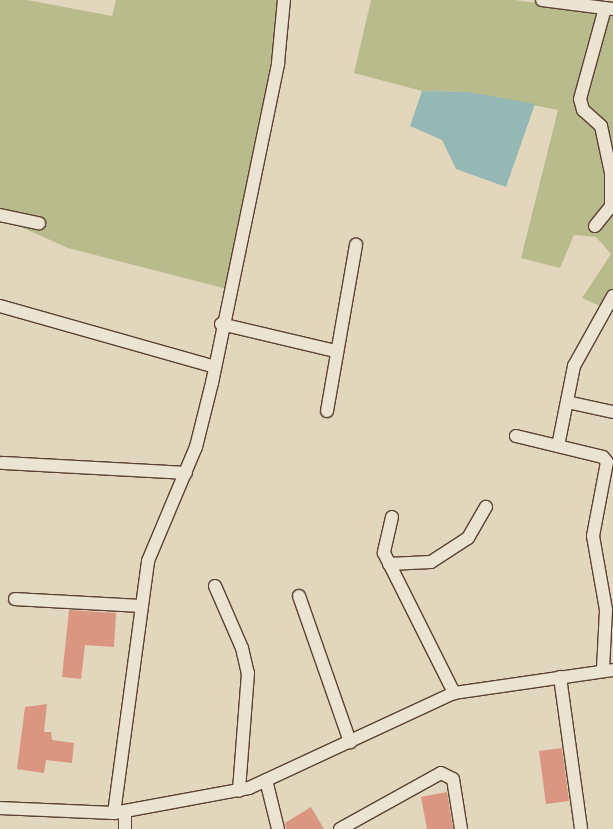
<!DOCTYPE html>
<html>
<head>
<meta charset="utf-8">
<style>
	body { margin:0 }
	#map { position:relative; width:613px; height:829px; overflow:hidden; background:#e2d6bc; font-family:"Libre Caslon Text",serif }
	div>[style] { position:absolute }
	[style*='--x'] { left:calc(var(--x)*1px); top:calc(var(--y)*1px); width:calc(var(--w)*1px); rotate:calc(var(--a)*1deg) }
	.green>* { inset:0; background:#b8bc8d }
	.water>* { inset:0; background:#95b8b5 }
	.building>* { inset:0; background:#da9681 }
	.roads { filter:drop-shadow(1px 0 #5c4031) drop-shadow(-1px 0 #5c4031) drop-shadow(0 1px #5c4031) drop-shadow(0 -1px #5c4031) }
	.minor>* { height:12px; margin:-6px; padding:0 6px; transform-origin:6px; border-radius:6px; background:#ece4d3 }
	span { translate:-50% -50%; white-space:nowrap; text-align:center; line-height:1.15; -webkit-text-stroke:4.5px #ece4d3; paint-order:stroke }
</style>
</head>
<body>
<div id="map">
	<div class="green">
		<div style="clip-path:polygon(0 0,27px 0,112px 16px,116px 0,278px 0,271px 61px,227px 289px,68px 248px,14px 224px,0 209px)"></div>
		<div style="clip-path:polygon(371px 0,515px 0,613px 14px,613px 312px,582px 298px,611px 254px,596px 237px,574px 235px,560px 268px,521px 258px,558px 110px,469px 92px,422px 91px,354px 73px)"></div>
	</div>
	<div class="water">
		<div style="clip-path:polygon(422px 91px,469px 92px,535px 104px,506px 187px,456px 169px,442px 140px,410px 126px)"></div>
	</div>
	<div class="building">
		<div style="clip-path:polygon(69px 610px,116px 613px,114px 647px,85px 645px,81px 679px,62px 677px)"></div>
		<div style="clip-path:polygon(47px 704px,44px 732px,51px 732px,52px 740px,74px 743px,72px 763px,46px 760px,44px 773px,17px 769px,25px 707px)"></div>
		<div style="clip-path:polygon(562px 748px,569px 801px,546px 804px,539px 751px)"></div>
		<div style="clip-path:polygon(447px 792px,453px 829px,427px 829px,421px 797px)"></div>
		<div style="clip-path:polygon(311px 807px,324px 829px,286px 829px,285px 823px)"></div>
	</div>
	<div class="roads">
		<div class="minor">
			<div style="--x:542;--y:0;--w:71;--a:7.3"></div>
			<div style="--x:0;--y:215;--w:40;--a:12"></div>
			<div style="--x:595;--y:226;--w:26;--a:-51"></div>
			<div style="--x:611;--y:206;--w:33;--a:-90"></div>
			<div style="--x:611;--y:173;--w:48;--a:-102"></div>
			<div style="--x:601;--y:126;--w:24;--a:-138"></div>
			<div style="--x:583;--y:110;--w:11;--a:-105"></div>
			<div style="--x:580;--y:99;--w:94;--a:-74.6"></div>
			<div style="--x:0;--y:306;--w:223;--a:15.8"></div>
			<div style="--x:221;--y:324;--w:117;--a:13.3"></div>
			<div style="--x:567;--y:402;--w:47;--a:12.3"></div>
			<div style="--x:327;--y:411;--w:169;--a:-80.1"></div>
			<div style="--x:516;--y:436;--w:89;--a:13.6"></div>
			<div style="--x:603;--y:457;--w:6;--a:51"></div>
			<div style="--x:607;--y:462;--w:75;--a:100.7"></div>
			<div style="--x:593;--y:536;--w:75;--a:80"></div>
			<div style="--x:606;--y:610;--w:60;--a:92.9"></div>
			<div style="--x:558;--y:446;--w:82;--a:-78.7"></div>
			<div style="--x:574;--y:366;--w:80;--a:-60.9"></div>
			<div style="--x:2;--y:463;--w:184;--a:3.1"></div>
			<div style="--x:392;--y:517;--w:37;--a:103"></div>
			<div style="--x:384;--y:553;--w:157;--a:63.4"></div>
			<div style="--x:389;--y:564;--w:42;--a:-2.7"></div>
			<div style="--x:431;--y:562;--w:44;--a:-33"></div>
			<div style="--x:468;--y:538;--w:36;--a:-60"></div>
			<div style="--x:215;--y:586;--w:68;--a:66.5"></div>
			<div style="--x:242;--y:648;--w:26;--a:77"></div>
			<div style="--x:248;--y:673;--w:118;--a:94.4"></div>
			<div style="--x:299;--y:596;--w:155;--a:70.7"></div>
			<div style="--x:15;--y:599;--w:125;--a:3.2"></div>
			<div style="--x:560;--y:677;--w:153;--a:82.1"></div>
			<div style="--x:266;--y:780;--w:50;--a:76.2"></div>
			<div style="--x:0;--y:808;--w:114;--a:2.5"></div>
			<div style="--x:114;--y:813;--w:254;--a:-82.3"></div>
			<div style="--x:148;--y:561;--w:124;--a:-67.2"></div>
			<div style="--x:196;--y:447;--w:66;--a:-76"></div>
			<div style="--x:212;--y:383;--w:327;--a:-78.3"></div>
			<div style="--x:278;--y:63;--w:63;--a:-84.6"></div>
			<div style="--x:114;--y:813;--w:137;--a:-10.5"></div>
			<div style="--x:249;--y:788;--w:226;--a:-24.9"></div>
			<div style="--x:454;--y:693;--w:161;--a:-8.2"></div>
			<div style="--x:125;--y:829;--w:18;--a:-90"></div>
			<div style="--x:340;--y:829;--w:115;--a:-29"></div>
			<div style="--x:441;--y:773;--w:13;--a:27"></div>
			<div style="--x:453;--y:779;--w:51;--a:80.9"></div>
		</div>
	</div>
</div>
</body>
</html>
